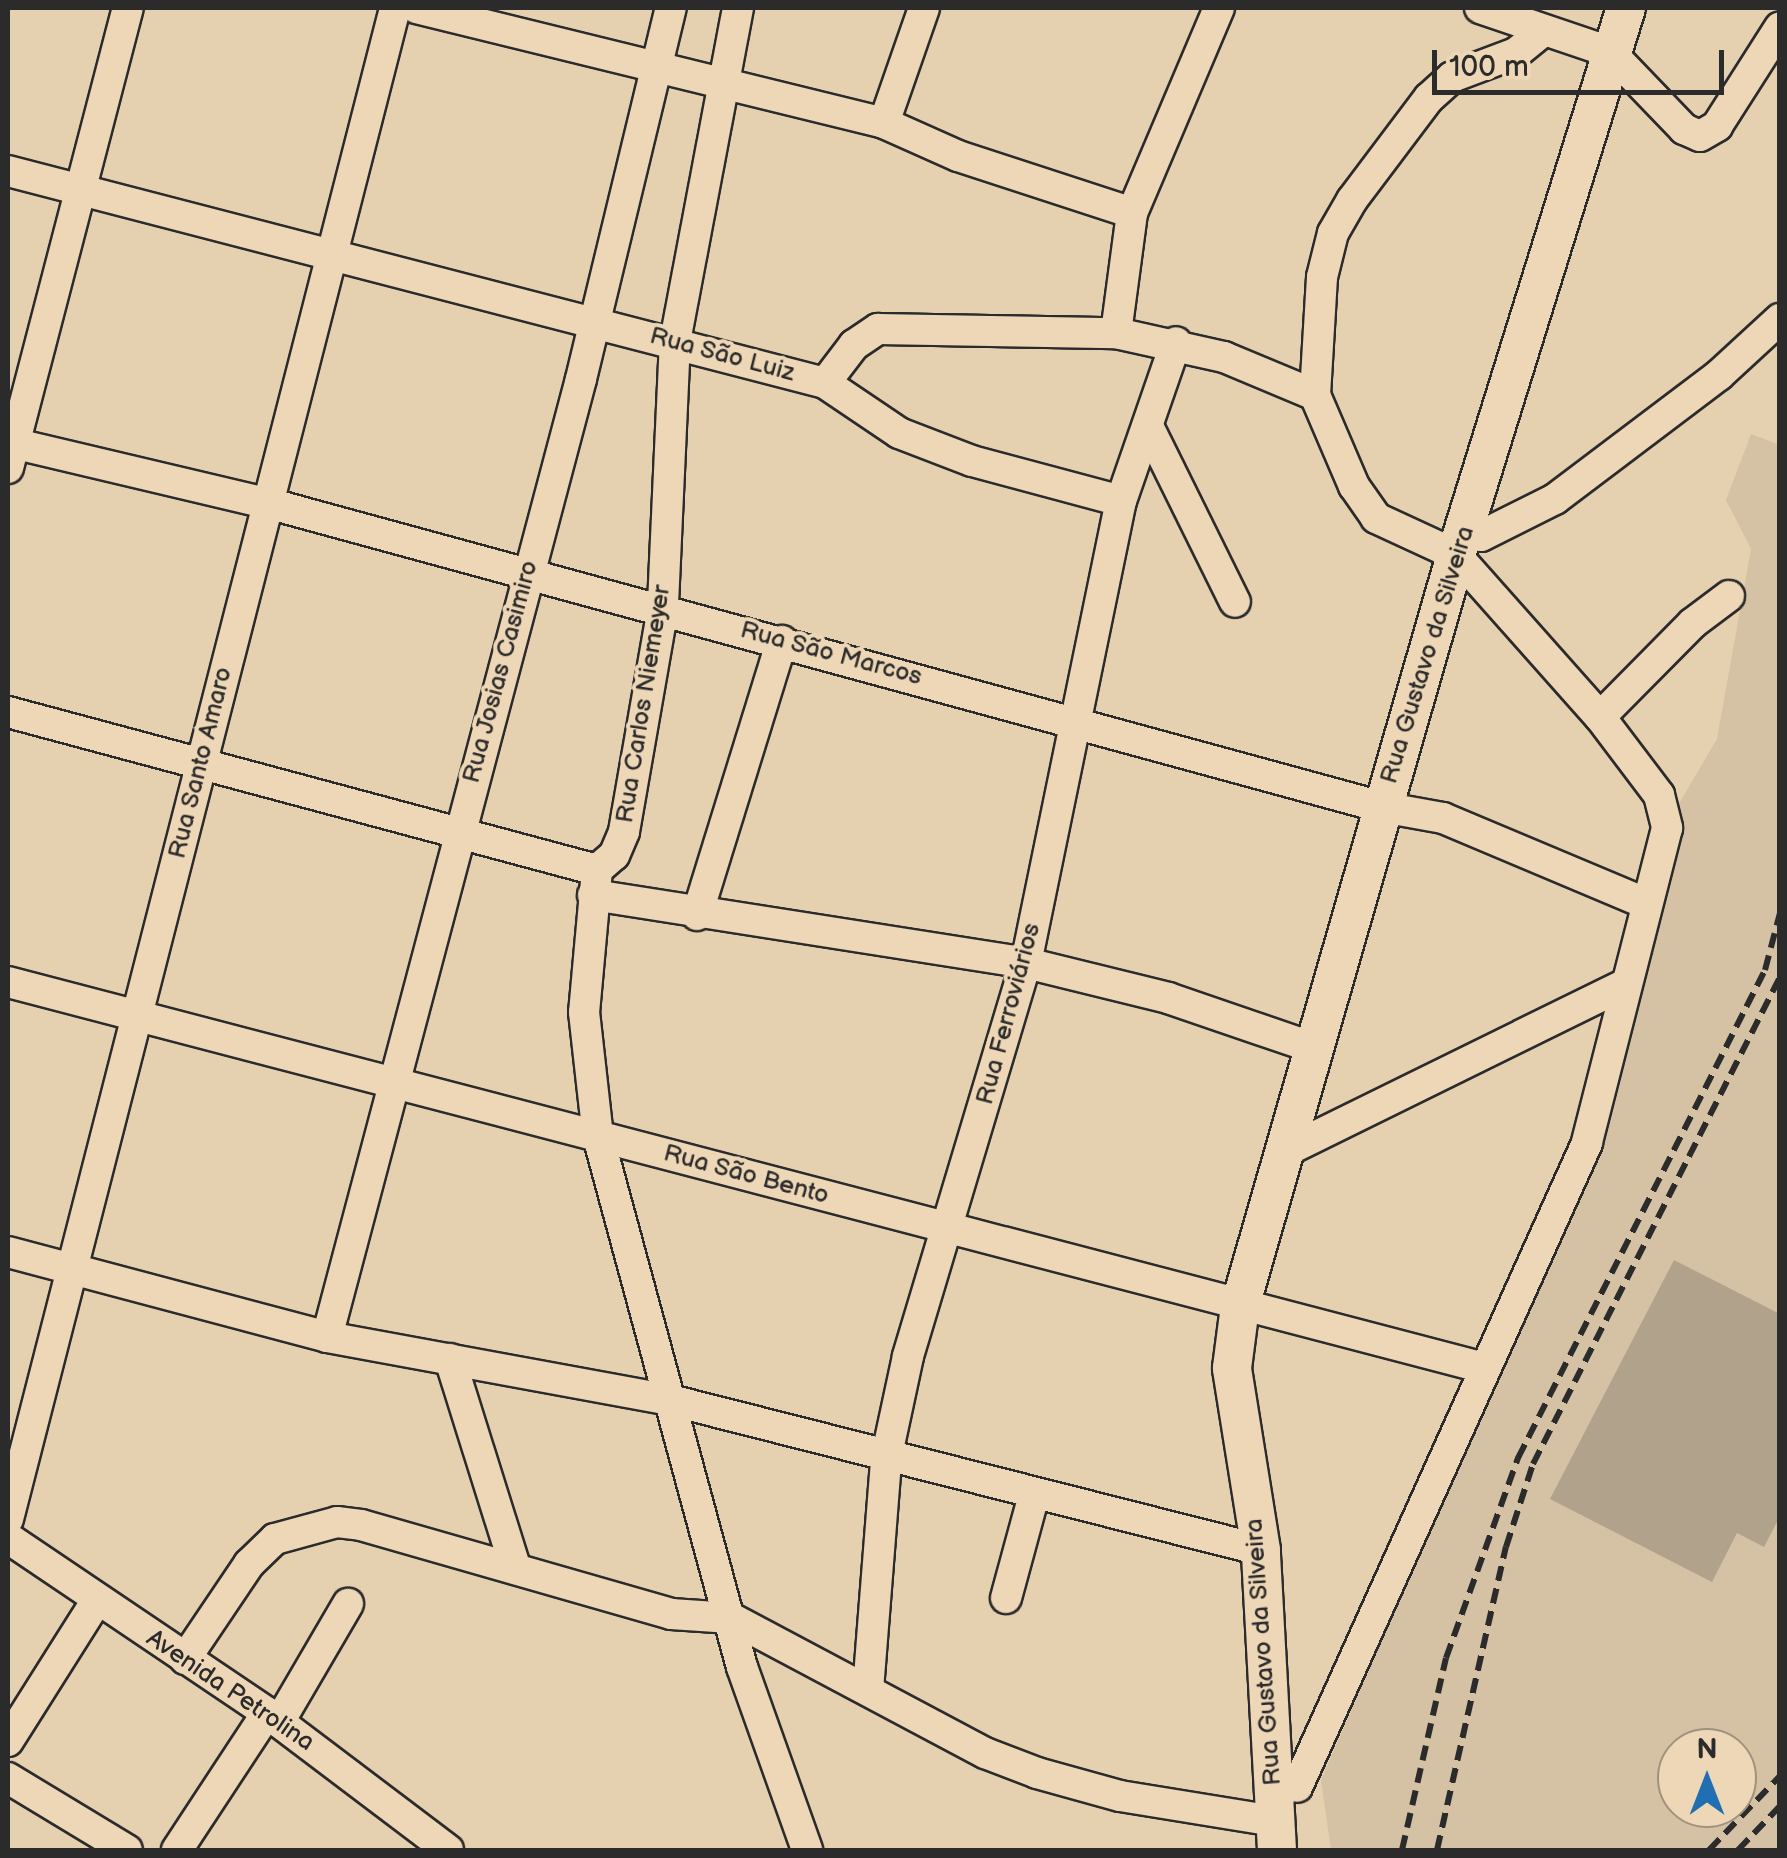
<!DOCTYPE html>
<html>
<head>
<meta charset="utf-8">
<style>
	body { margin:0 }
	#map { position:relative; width:1787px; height:1858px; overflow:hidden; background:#e5d0b0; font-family:"Balsamiq Sans",sans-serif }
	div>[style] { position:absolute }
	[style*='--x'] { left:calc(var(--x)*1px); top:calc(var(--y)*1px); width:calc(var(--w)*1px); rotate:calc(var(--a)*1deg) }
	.built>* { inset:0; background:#d5c2a5 }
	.building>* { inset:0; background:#b1a28b }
	.roads { filter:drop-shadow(2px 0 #2b2b2b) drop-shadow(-2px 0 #2b2b2b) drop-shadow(0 2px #2b2b2b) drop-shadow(0 -2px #2b2b2b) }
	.minor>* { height:30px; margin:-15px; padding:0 15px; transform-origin:15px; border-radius:15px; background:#edd7b6 }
	.major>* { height:38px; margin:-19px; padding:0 19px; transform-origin:19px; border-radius:19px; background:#edd7b6 }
	.rail>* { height:6px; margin-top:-3px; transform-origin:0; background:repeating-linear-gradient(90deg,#2b2b2b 0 15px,transparent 0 23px) }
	span { translate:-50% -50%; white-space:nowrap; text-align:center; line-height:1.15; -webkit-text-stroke:8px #edd7b6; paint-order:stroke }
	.street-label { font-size:25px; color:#2b2b2b }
	.frame { position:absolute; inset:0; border:10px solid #2b2b2b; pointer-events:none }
	.north { position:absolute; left:1657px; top:1728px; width:100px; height:100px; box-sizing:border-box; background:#edd7b6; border:2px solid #9f927e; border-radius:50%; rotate:0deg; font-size:28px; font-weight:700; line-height:40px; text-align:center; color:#2b2b2b }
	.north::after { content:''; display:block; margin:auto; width:35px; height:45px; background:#1f6fb2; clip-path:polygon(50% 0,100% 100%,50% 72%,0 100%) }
	.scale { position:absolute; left:1432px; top:50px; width:292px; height:45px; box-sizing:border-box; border:5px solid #2b2b2b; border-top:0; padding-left:12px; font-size:30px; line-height:35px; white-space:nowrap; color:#2b2b2b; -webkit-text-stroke:8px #edd7b6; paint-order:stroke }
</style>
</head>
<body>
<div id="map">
	<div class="built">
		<div style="clip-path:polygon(evenodd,1751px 434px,1780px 445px,1779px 1850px,1331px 1850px,1321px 1780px,1582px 1180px,1677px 807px,1717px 739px,1751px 549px,1726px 500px,1751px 434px,1677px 1748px,1737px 1748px,1737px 1808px,1677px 1808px,1677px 1748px)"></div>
	</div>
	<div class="building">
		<div style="clip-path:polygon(1674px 1260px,1780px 1314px,1780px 1516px,1764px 1547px,1737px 1533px,1712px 1582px,1550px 1499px)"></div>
	</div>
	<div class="roads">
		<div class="minor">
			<div style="--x:416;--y:8;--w:482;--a:13.8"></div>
			<div style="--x:884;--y:123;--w:81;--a:24"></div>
			<div style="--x:958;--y:156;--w:183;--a:18.1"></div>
			<div style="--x:738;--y:8;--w:338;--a:100.7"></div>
			<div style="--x:675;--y:340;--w:268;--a:92.6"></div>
			<div style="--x:663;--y:608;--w:227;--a:99.9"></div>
			<div style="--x:624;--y:832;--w:25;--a:113"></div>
			<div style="--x:614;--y:855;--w:23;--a:139"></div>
			<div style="--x:597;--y:870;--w:143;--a:95.2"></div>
			<div style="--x:584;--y:1012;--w:125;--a:83.6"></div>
			<div style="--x:598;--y:1136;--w:550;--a:74.83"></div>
			<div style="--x:742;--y:1667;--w:194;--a:70.4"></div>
			<div style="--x:1480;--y:8;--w:137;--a:18.7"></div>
			<div style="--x:1610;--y:52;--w:107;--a:46.1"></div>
			<div style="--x:1684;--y:129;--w:17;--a:24"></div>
			<div style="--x:1700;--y:136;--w:20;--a:-30"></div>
			<div style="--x:1717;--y:126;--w:117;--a:-57.5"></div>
			<div style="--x:884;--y:123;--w:122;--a:-70.8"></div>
			<div style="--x:8;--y:171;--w:844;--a:14.55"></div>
			<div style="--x:825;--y:383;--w:48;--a:-52.7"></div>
			<div style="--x:854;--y:345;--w:29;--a:-34"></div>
			<div style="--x:878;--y:329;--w:238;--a:1"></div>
			<div style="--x:1116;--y:333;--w:111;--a:12.5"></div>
			<div style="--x:1224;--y:357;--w:99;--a:22.7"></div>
			<div style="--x:1315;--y:395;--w:99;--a:66.8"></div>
			<div style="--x:1354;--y:486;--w:39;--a:55"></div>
			<div style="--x:1376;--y:518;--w:88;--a:24.8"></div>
			<div style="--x:1456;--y:555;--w:217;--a:48.4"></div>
			<div style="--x:1600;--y:717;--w:98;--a:52.9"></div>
			<div style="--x:1659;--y:795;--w:34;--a:76"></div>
			<div style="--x:1667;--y:828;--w:325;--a:104.3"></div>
			<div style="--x:1587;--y:1143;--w:706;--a:114.24"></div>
			<div style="--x:1116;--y:333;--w:121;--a:-82.4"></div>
			<div style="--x:1132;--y:213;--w:223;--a:-67"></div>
			<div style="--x:825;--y:383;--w:89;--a:34"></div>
			<div style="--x:899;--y:433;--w:78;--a:21"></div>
			<div style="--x:972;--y:461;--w:154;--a:15"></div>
			<div style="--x:1315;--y:395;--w:118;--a:-86.6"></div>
			<div style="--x:1322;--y:277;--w:45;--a:-76"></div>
			<div style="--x:1333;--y:233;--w:38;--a:-60"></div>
			<div style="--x:1352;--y:200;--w:128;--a:-53"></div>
			<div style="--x:1429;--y:98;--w:31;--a:-42"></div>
			<div style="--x:1452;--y:77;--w:68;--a:-20.6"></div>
			<div style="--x:1516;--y:53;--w:32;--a:-39"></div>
			<div style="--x:1148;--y:426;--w:196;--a:63.7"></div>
			<div style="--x:8;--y:442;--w:270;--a:13.3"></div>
			<div style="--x:271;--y:504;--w:1152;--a:15.26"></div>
			<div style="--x:1382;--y:807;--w:62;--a:10.2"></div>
			<div style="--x:1443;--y:818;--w:217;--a:22.8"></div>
			<div style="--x:8;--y:468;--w:475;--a:-75.4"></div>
			<div style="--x:1465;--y:534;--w:16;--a:7"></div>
			<div style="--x:1481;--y:536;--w:83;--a:-26.6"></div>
			<div style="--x:1555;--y:499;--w:206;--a:-37.1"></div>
			<div style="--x:1719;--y:375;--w:83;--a:-42.6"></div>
			<div style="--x:8;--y:712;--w:610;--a:15.02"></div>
			<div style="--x:1600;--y:717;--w:132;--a:-45.3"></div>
			<div style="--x:1693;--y:623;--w:45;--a:-36.9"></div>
			<div style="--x:593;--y:895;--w:438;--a:8.9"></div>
			<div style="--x:1026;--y:963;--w:146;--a:13.8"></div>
			<div style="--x:1168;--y:998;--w:151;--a:18.9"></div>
			<div style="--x:697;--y:915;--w:287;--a:-72.8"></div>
			<div style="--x:8;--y:982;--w:1527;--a:14.65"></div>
			<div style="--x:1282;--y:1153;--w:382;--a:-26.2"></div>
			<div style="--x:8;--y:1252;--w:330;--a:14.9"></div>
			<div style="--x:327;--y:1337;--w:349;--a:10.4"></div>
			<div style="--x:670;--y:1400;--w:610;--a:14.24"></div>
			<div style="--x:327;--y:1337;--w:991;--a:-75.15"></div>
			<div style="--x:581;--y:379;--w:382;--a:-76.4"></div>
			<div style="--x:450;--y:1359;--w:220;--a:72.6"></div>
			<div style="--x:8;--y:1519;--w:1560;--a:-75.63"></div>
			<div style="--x:8;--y:1538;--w:313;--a:34"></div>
			<div style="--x:267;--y:1713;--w:227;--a:37.1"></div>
			<div style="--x:1006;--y:1598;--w:107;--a:-74.8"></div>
			<div style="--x:185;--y:1659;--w:115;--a:-56"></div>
			<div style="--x:249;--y:1564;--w:36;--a:-44"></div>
			<div style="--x:275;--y:1539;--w:64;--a:-15.3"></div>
			<div style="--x:337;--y:1522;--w:24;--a:7"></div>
			<div style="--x:361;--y:1525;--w:323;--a:16"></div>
			<div style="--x:671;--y:1614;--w:60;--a:3.8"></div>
			<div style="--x:731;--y:1618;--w:288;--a:28"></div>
			<div style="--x:985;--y:1753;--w:56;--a:21"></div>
			<div style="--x:1037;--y:1773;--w:86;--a:15.5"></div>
			<div style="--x:1120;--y:1796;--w:156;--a:9.2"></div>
			<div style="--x:868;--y:1690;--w:232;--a:-85.5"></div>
			<div style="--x:886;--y:1459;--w:105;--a:-77.9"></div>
			<div style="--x:908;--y:1356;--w:410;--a:-73.3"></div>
			<div style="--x:1026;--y:963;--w:472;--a:-78.4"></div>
			<div style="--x:1121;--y:501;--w:168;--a:-70.9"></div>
			<div style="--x:279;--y:1722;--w:137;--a:-59.7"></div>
			<div style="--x:8;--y:1741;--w:167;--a:-57.7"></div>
			<div style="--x:8;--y:1778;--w:139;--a:31.2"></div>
			<div style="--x:177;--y:1850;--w:164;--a:-56.7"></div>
		</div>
		<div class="major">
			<div style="--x:1277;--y:1850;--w:300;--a:-93.1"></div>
			<div style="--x:1261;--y:1550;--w:184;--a:-99.1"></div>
			<div style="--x:1232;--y:1368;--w:63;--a:-82.6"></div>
			<div style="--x:1240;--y:1306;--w:781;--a:-73.95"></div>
			<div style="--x:1456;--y:555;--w:573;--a:-72.74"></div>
		</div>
	</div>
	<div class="rail">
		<div style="--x:1402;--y:1850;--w:197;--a:-77.1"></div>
		<div style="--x:1446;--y:1658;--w:213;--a:-70.2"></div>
		<div style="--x:1518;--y:1458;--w:547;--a:-63.15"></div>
		<div style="--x:1765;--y:970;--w:59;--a:-75.3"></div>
		<div style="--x:1437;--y:1850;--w:311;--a:-77.2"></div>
		<div style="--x:1506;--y:1547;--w:87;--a:-72"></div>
		<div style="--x:1533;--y:1464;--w:546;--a:-63.11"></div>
		<div style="--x:1709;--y:1850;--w:103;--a:-46.2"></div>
		<div style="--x:1738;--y:1850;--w:61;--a:-46.3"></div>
	</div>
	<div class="street-label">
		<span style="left:722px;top:355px;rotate:15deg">Rua São Luiz</span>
		<span style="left:831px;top:654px;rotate:15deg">Rua São Marcos</span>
		<span style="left:1428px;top:655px;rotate:-73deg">Rua Gustavo da Silveira</span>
		<span style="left:501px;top:672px;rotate:-75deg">Rua Josias Casimiro</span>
		<span style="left:644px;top:704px;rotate:-81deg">Rua Carlos Niemeyer</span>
		<span style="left:201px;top:763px;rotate:-76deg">Rua Santo Amaro</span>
		<span style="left:1009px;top:1014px;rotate:-75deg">Rua Ferroviários</span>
		<span style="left:746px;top:1175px;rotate:15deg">Rua São Bento</span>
		<span style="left:1264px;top:1652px;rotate:-94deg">Rua Gustavo da Silveira</span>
		<span style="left:230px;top:1691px;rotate:34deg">Avenida Petrolina</span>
	</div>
	<div class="frame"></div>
	<div class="north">N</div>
	<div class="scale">100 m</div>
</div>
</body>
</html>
